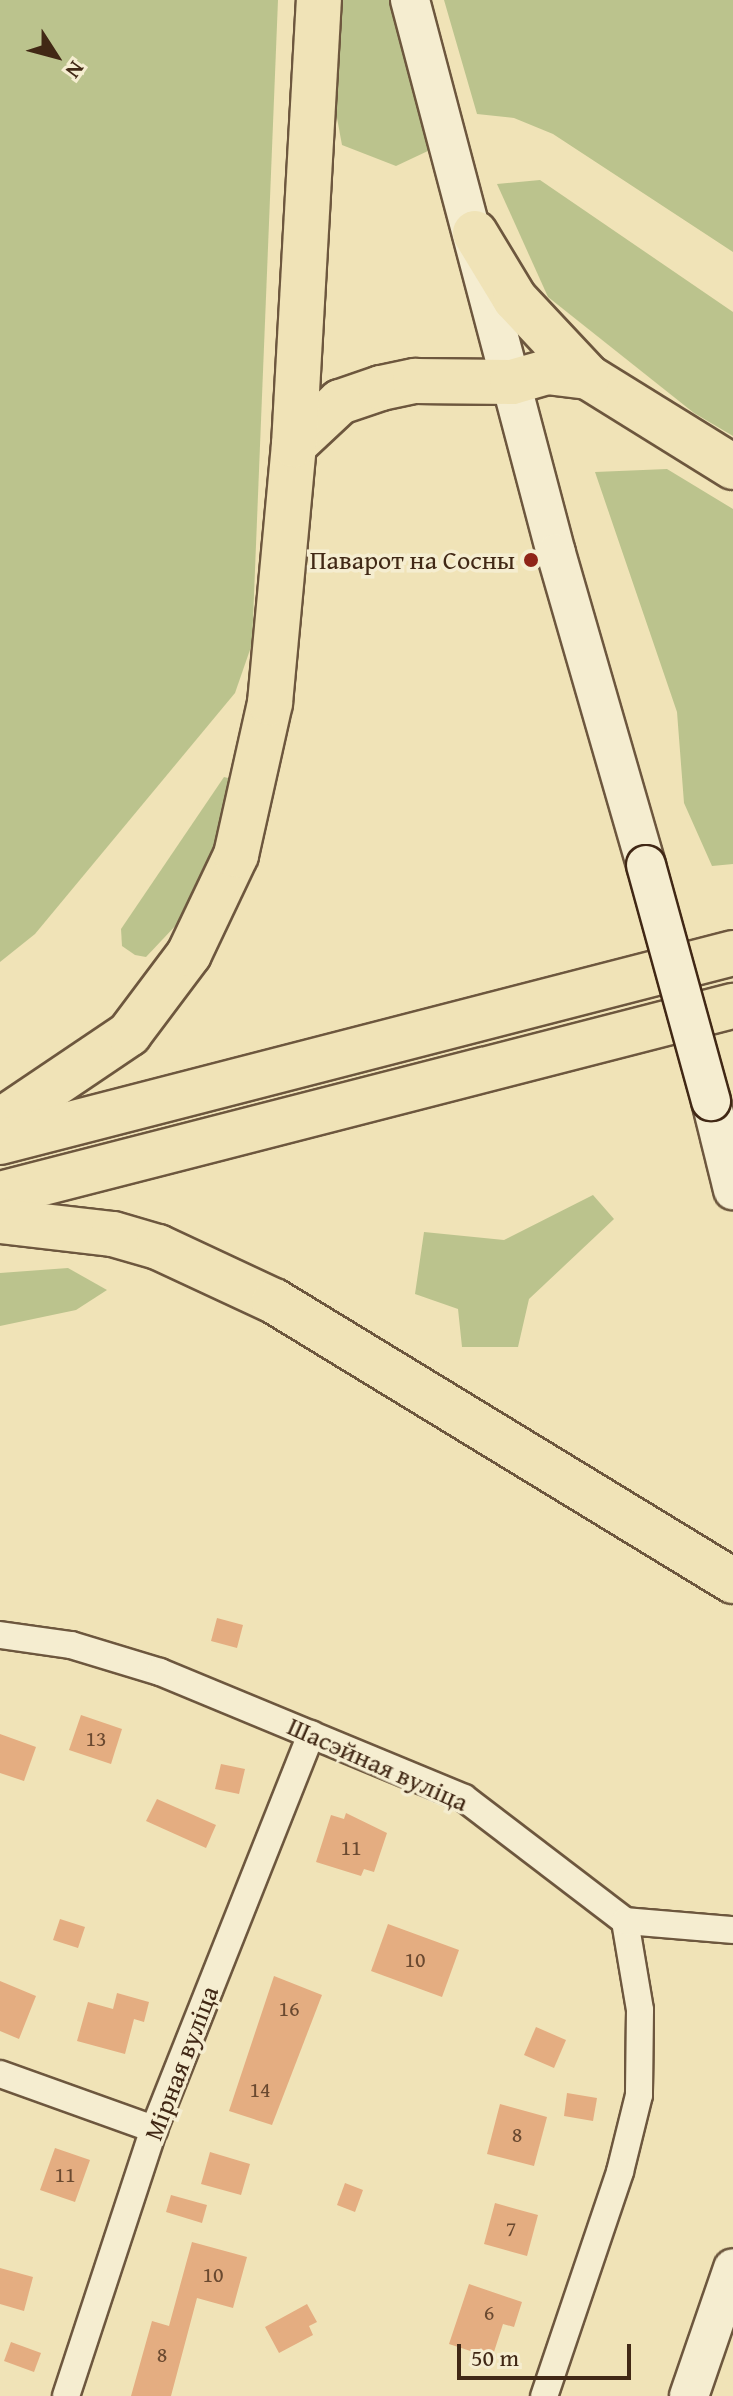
<!DOCTYPE html>
<html>
<head>
<meta charset="utf-8">
<style>
	body { margin:0 }
	#map { position:relative; width:733px; height:2396px; overflow:hidden; background:#f0e3b7; font-family:"Gentium Book Plus",serif }
	div>[style] { position:absolute }
	[style*='--x'] { left:calc(var(--x)*1px); top:calc(var(--y)*1px); width:calc(var(--w)*1px); rotate:calc(var(--a)*1deg) }
	.green>* { inset:0; background:#bbc38d }
	.building>* { inset:0; background:#e4ad81 }
	.roads { filter:drop-shadow(2px 0 #6d573e) drop-shadow(-2px 0 #6d573e) drop-shadow(0 2px #6d573e) drop-shadow(0 -2px #6d573e) }
	.street>* { height:26px; margin:-13px; padding:0 13px; transform-origin:13px; border-radius:13px; background:#f5edd0 }
	.secondary>* { height:38px; margin:-19px; padding:0 19px; transform-origin:19px; border-radius:19px; background:#f5edd0 }
	.highway>* { height:44px; margin:-22px; padding:0 22px; transform-origin:22px; border-radius:22px; background:#f0e3b7 }
	.bridges { filter:drop-shadow(2px 0 #412815) drop-shadow(-2px 0 #412815) drop-shadow(0 2px #412815) drop-shadow(0 -2px #412815) }
	.secondary-bridge>* { height:38px; margin:-19px; padding:0 19px; transform-origin:19px; border-radius:19px; background:#f5edd0 }
	.dots>* { width:22px; height:22px; translate:-50% -50%; box-sizing:border-box; border:4px solid #f5edd0; border-radius:50% }
	span { translate:-50% -50%; white-space:nowrap; text-align:center; line-height:1.15; -webkit-text-stroke:7px #f5edd0; paint-order:stroke }
	.number-label { font-size:22px; color:#6a4930 }
	.number-label span { -webkit-text-stroke-width:0 }
	.poi-label { font-size:26px; color:#412815 }
	.right { translate:-100% -50%; text-align:right }
	.street-label { font-size:26px; color:#412815 }
	.north { position:absolute; left:16px; top:16px; width:80px; height:80px; -webkit-text-stroke:6px #f5edd0; paint-order:stroke; rotate:126deg; font-size:22px; font-weight:700; line-height:32px; text-align:center; color:#412815 }
	.north::after { content:''; display:block; margin:auto; width:28px; height:36px; background:#412815; clip-path:polygon(50% 0,100% 100%,50% 72%,0 100%) }
	.scale { position:absolute; left:457px; top:2344px; width:174px; height:36px; box-sizing:border-box; border:4px solid #412815; border-top:0; padding-left:10px; font-size:24px; line-height:28px; white-space:nowrap; color:#412815; -webkit-text-stroke:6px #f5edd0; paint-order:stroke }
</style>
</head>
<body>
<div id="map">
	<div class="green">
		<div style="clip-path:polygon(0 0,278px 0,252px 644px,235px 693px,35px 934px,0 962px)"></div>
		<div style="clip-path:polygon(333px 0,392px 0,430px 150px,396px 166px,342px 145px,327px 64px)"></div>
		<div style="clip-path:polygon(444px 0,733px 0,733px 252px,553px 134px,514px 118px,477px 114px)"></div>
		<div style="clip-path:polygon(540px 180px,733px 312px,733px 436px,694px 413px,548px 297px,497px 184px)"></div>
		<div style="clip-path:polygon(667px 469px,733px 509px,733px 864px,712px 866px,684px 803px,677px 712px,595px 472px)"></div>
		<div style="clip-path:polygon(224px 777px,232px 779px,233px 787px,203px 878px,179px 922px,146px 957px,135px 955px,122px 946px,121px 929px)"></div>
		<div style="clip-path:polygon(593px 1195px,614px 1219px,529px 1299px,518px 1347px,462px 1347px,458px 1309px,415px 1294px,424px 1232px,504px 1240px)"></div>
		<div style="clip-path:polygon(68px 1268px,107px 1290px,76px 1310px,0 1326px,0 1273px)"></div>
	</div>
	<div class="building">
		<div style="clip-path:polygon(217px 1618px,243px 1625px,237px 1648px,211px 1641px)"></div>
		<div style="clip-path:polygon(81px 1715px,122px 1729px,111px 1764px,69px 1750px)"></div>
		<div style="clip-path:polygon(0 1734px,36px 1747px,24px 1781px,0 1773px)"></div>
		<div style="clip-path:polygon(221px 1764px,245px 1769px,239px 1794px,215px 1789px)"></div>
		<div style="clip-path:polygon(157px 1799px,216px 1825px,206px 1848px,146px 1821px)"></div>
		<div style="clip-path:polygon(346px 1813px,387px 1833px,374px 1872px,364px 1869px,361px 1876px,316px 1862px,331px 1815px,344px 1819px)"></div>
		<div style="clip-path:polygon(60px 1919px,85px 1927px,78px 1948px,53px 1940px)"></div>
		<div style="clip-path:polygon(388px 1924px,459px 1950px,442px 1997px,371px 1971px)"></div>
		<div style="clip-path:polygon(274px 1976px,322px 1995px,272px 2125px,229px 2111px)"></div>
		<div style="clip-path:polygon(0 1981px,36px 1996px,19px 2039px,0 2031px)"></div>
		<div style="clip-path:polygon(117px 1993px,149px 2002px,144px 2022px,134px 2019px,125px 2054px,77px 2041px,88px 2002px,113px 2009px)"></div>
		<div style="clip-path:polygon(536px 2027px,566px 2040px,554px 2068px,524px 2055px)"></div>
		<div style="clip-path:polygon(567px 2093px,597px 2098px,593px 2121px,564px 2116px)"></div>
		<div style="clip-path:polygon(500px 2104px,547px 2117px,534px 2166px,487px 2154px)"></div>
		<div style="clip-path:polygon(55px 2148px,90px 2160px,75px 2202px,40px 2190px)"></div>
		<div style="clip-path:polygon(210px 2152px,250px 2164px,241px 2195px,201px 2184px)"></div>
		<div style="clip-path:polygon(345px 2183px,363px 2190px,355px 2212px,337px 2205px)"></div>
		<div style="clip-path:polygon(171px 2195px,207px 2205px,202px 2223px,166px 2212px)"></div>
		<div style="clip-path:polygon(495px 2203px,538px 2215px,527px 2256px,484px 2244px)"></div>
		<div style="clip-path:polygon(192px 2242px,247px 2257px,233px 2308px,197px 2298px,171px 2396px,131px 2396px,152px 2321px,169px 2326px)"></div>
		<div style="clip-path:polygon(0 2268px,33px 2277px,24px 2311px,0 2304px)"></div>
		<div style="clip-path:polygon(469px 2284px,522px 2302px,514px 2327px,503px 2324px,492px 2358px,449px 2344px)"></div>
		<div style="clip-path:polygon(307px 2304px,317px 2322px,309px 2326px,313px 2335px,279px 2353px,265px 2327px)"></div>
		<div style="clip-path:polygon(11px 2342px,41px 2353px,34px 2372px,4px 2361px)"></div>
	</div>
	<div class="roads">
		<div class="street">
			<div style="--x:0;--y:1635;--w:72;--a:8"></div>
			<div style="--x:71;--y:1645;--w:93;--a:16.9"></div>
			<div style="--x:160;--y:1672;--w:329;--a:22.5"></div>
			<div style="--x:464;--y:1798;--w:203;--a:37.4"></div>
			<div style="--x:625;--y:1921;--w:90;--a:80.4"></div>
			<div style="--x:640;--y:2010;--w:85;--a:90.7"></div>
			<div style="--x:639;--y:2095;--w:79;--a:103.9"></div>
			<div style="--x:620;--y:2172;--w:237;--a:108.7"></div>
			<div style="--x:625;--y:1921;--w:108;--a:4.8"></div>
			<div style="--x:0;--y:2074;--w:164;--a:19.7"></div>
			<div style="--x:66;--y:2396;--w:281;--a:-71.8"></div>
			<div style="--x:154;--y:2129;--w:425;--a:-68.3"></div>
		</div>
		<div class="secondary">
			<div style="--x:410;--y:0;--w:572;--a:75.21"></div>
			<div style="--x:556;--y:553;--w:325;--a:73.9"></div>
			<div style="--x:711;--y:1101;--w:92;--a:76.1"></div>
			<div style="--x:689;--y:2396;--w:135;--a:-71"></div>
		</div>
		<div class="highway">
			<div style="--x:475;--y:233;--w:77;--a:58.8"></div>
			<div style="--x:515;--y:299;--w:107;--a:46.9"></div>
			<div style="--x:588;--y:377;--w:171;--a:31.8"></div>
			<div style="--x:294;--y:445;--w:63;--a:-43.1"></div>
			<div style="--x:340;--y:402;--w:43;--a:-18.9"></div>
			<div style="--x:381;--y:388;--w:35;--a:-12"></div>
			<div style="--x:415;--y:381;--w:97;--a:0.6"></div>
			<div style="--x:512;--y:382;--w:36;--a:-16"></div>
			<div style="--x:547;--y:372;--w:41;--a:7"></div>
			<div style="--x:0;--y:1121;--w:156;--a:-34"></div>
			<div style="--x:129;--y:1034;--w:100;--a:-53.1"></div>
			<div style="--x:189;--y:954;--w:110;--a:-64.6"></div>
			<div style="--x:236;--y:855;--w:156;--a:-77.4"></div>
			<div style="--x:270;--y:703;--w:259;--a:-84.7"></div>
			<div style="--x:294;--y:445;--w:446;--a:-86.8"></div>
			<div style="--x:0;--y:1142;--w:757;--a:-14.46"></div>
			<div style="--x:0;--y:1194;--w:757;--a:-14.39"></div>
			<div style="--x:0;--y:1221;--w:114;--a:6.6"></div>
			<div style="--x:113;--y:1234;--w:47;--a:16.1"></div>
			<div style="--x:158;--y:1247;--w:128;--a:25"></div>
			<div style="--x:274;--y:1301;--w:538;--a:31.38"></div>
		</div>
	</div>
	<div class="bridges">
		<div class="secondary-bridge">
			<div style="--x:646;--y:865;--w:245;--a:74.6"></div>
		</div>
	</div>
	<div class="dots">
		<div style="left:531px;top:560px;background:#8f2418"></div>
	</div>
	<div class="number-label">
		<span style="left:96px;top:1739px">13</span>
		<span style="left:351px;top:1848px">11</span>
		<span style="left:415px;top:1960px">10</span>
		<span style="left:289px;top:2009px">16</span>
		<span style="left:260px;top:2090px">14</span>
		<span style="left:517px;top:2135px">8</span>
		<span style="left:65px;top:2175px">11</span>
		<span style="left:511px;top:2229px">7</span>
		<span style="left:213px;top:2275px">10</span>
		<span style="left:489px;top:2313px">6</span>
		<span style="left:162px;top:2355px">8</span>
	</div>
	<div class="poi-label">
		<span class="right" style="left:515px;top:560px">Паварот на Сосны</span>
	</div>
	<div class="street-label">
		<span style="left:378px;top:1764px;rotate:24deg">Шасэйная вуліца</span>
		<span style="left:181px;top:2063px;rotate:-69deg">Мірная вуліца</span>
	</div>
	<div class="north">N</div>
	<div class="scale">50 m</div>
</div>
</body>
</html>
